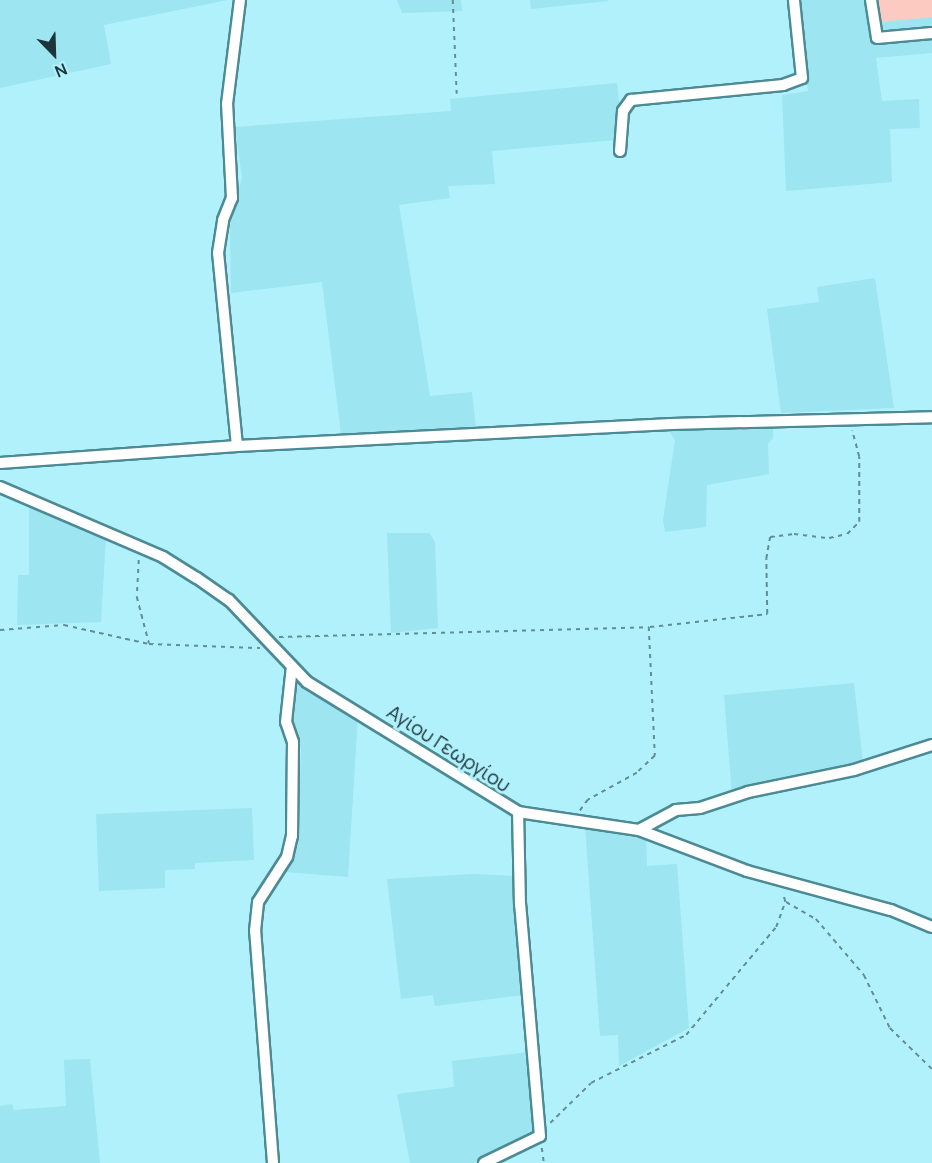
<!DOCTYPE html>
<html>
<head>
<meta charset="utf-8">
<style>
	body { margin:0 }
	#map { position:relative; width:932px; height:1163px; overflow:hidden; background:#b1f1fc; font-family:Manrope,sans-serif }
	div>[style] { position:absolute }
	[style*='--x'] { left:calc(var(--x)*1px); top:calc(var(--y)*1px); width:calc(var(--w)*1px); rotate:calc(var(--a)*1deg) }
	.built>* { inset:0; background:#9ce5f1 }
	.green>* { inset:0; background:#fccac1 }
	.path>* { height:1.5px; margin-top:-0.75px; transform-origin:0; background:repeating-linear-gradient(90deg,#618d95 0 4.5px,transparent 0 9px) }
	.roads { filter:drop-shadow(2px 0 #4c8a94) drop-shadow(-2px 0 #4c8a94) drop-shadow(0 2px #4c8a94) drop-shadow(0 -2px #4c8a94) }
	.street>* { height:10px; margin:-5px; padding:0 5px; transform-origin:5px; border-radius:5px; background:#fff }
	span { translate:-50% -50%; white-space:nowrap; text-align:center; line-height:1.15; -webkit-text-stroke:6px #b1f1fc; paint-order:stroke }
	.street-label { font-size:20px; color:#1b353a }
	.north { position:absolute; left:24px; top:24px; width:60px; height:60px; -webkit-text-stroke:4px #b1f1fc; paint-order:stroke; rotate:157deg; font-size:16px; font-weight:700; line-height:24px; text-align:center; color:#1b353a }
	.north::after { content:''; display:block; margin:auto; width:21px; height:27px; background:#1b353a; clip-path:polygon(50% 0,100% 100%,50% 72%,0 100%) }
</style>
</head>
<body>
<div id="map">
	<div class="built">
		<div style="clip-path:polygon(0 0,228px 0,104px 25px,111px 64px,0 88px)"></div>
		<div style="clip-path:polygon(397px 0,461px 0,462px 11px,402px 13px)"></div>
		<div style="clip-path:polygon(530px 0,608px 0,608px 1px,531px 9px)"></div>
		<div style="clip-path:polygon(798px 0,867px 0,871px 23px,932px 17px,932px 53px,876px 58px,882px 101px,919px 99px,920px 128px,890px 129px,892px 182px,786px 191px,782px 95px,808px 91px)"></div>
		<div style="clip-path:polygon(617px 83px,620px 110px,616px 140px,492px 151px,495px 184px,448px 186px,450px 198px,399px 205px,430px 396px,472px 392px,476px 429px,341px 434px,322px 282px,231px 293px,230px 226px,242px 178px,235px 127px,451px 111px,450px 99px)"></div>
		<div style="clip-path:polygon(875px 278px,894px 408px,781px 413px,767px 309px,819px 302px,817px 287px)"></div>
		<div style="clip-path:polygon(773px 424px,773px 438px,768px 444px,769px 474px,707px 485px,706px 527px,665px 532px,663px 520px,675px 440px,667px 428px)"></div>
		<div style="clip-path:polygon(29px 503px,106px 536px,101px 622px,17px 625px,18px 575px,29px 575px)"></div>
		<div style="clip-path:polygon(387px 533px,429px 533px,435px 542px,438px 628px,391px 633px)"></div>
		<div style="clip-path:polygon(295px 680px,358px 716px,348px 877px,285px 872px,298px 845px,301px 749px,292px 720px)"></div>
		<div style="clip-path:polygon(854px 683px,863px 763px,732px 794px,724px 695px)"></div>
		<div style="clip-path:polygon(252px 808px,254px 860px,195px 863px,195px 869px,165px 870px,165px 888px,99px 891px,96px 814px)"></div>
		<div style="clip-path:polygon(585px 825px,646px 836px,647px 866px,677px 864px,689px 1028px,619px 1066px,618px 1035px,600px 1036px)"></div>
		<div style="clip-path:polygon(473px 874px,516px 876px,524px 995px,435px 1006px,433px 995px,401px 999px,387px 879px)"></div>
		<div style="clip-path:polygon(529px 1052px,537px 1135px,475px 1163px,410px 1163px,397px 1094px,454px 1087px,452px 1061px)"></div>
		<div style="clip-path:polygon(90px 1059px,100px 1163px,0 1163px,0 1106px,12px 1104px,14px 1110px,66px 1106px,64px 1060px)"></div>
	</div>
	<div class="green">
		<div style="clip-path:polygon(876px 0,932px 0,932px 17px,880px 22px)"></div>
	</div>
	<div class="path">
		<div style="--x:453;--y:0;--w:94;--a:87.6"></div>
		<div style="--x:139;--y:560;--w:37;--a:93"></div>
		<div style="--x:137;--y:597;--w:48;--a:75.4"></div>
		<div style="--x:650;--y:627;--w:118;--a:-6.3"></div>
		<div style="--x:767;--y:614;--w:55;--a:-91"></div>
		<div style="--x:766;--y:559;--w:22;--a:-80"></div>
		<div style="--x:770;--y:537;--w:24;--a:-7"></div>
		<div style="--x:794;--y:534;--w:35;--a:7"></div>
		<div style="--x:829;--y:538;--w:18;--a:-13"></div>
		<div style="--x:847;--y:534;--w:17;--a:-45"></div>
		<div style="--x:859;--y:522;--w:65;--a:-90"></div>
		<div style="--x:859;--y:457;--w:27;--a:-105"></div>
		<div style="--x:0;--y:630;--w:64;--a:-4.5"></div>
		<div style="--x:64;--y:625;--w:87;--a:12.6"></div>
		<div style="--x:149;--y:644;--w:111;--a:2.1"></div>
		<div style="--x:279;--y:637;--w:370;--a:-1.5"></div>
		<div style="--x:649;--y:627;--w:129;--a:87.3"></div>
		<div style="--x:655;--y:756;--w:25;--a:137"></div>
		<div style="--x:637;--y:773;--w:56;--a:151.1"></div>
		<div style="--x:588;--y:800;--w:14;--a:126"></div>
		<div style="--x:786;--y:902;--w:34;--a:30"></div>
		<div style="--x:816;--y:919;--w:74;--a:49.4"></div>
		<div style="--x:864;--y:975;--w:59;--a:63.9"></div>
		<div style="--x:890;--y:1028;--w:59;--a:44.3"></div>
		<div style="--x:550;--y:1123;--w:57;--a:-44.3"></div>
		<div style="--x:591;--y:1083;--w:106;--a:-26.8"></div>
		<div style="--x:686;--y:1035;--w:141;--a:-50.2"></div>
		<div style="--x:776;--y:927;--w:27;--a:-70"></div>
		<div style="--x:785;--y:902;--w:9;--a:-103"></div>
		<div style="--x:542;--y:1148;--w:15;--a:82"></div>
	</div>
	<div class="roads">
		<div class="street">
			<div style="--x:871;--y:0;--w:38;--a:81"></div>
			<div style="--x:877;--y:38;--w:55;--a:-5.2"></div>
			<div style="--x:620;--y:151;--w:40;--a:-85.7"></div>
			<div style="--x:623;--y:111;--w:14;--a:-54"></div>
			<div style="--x:631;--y:100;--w:153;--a:-5.6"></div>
			<div style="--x:783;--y:85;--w:20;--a:-20"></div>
			<div style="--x:802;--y:78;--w:78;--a:-95.9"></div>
			<div style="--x:237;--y:446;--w:194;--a:-95.6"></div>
			<div style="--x:218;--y:253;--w:33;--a:-81"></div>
			<div style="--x:223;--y:220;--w:24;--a:-68"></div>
			<div style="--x:232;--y:198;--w:94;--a:-93"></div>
			<div style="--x:227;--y:104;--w:105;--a:-82.9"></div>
			<div style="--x:0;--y:463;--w:238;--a:-4.1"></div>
			<div style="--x:237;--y:446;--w:435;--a:-2.9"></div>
			<div style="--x:671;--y:424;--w:261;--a:-1.5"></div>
			<div style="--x:0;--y:487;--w:177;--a:23.2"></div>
			<div style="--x:163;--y:557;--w:40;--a:32"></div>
			<div style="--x:197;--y:578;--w:39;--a:35"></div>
			<div style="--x:229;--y:600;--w:113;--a:46.4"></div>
			<div style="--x:307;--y:682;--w:248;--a:31.6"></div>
			<div style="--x:518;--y:812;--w:122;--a:8.5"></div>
			<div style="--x:639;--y:830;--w:116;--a:20.8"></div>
			<div style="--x:747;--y:871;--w:149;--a:15.2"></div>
			<div style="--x:891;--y:910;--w:44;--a:22.5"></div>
			<div style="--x:639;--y:830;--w:42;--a:-28.4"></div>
			<div style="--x:676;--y:810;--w:24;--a:-5"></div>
			<div style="--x:700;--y:808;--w:51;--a:-18.4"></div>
			<div style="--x:748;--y:792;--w:108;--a:-11.7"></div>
			<div style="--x:854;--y:770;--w:82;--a:-17.8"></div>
			<div style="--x:273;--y:1163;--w:233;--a:-94.4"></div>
			<div style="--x:255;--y:931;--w:29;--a:-84"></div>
			<div style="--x:258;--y:902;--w:54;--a:-57.2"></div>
			<div style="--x:287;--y:857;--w:22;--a:-77"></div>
			<div style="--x:292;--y:836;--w:94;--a:-89.4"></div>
			<div style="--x:293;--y:742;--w:21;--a:-109"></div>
			<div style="--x:286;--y:722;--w:56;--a:-83.9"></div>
			<div style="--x:484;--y:1163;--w:62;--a:-25.7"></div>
			<div style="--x:540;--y:1136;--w:232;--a:-94.9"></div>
			<div style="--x:520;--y:905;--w:93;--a:-91.2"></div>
		</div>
	</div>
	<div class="street-label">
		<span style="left:449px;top:748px;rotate:33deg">Αγίου Γεωργίου</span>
	</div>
	<div class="north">N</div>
</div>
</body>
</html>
